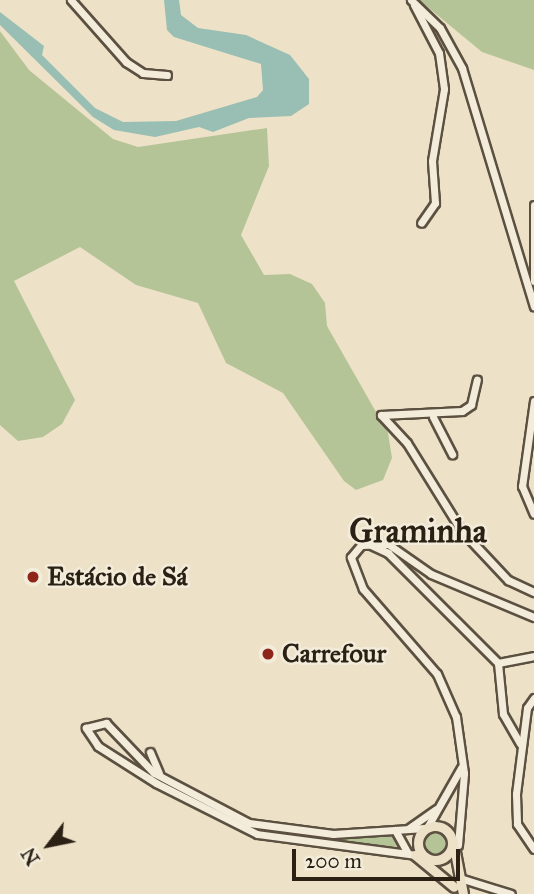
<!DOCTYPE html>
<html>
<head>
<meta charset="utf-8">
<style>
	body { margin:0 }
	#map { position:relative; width:534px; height:894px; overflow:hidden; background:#ede2c7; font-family:"IM FELL Great Primer",serif }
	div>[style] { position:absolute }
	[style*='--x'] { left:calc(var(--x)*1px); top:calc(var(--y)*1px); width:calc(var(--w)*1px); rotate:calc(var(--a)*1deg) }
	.green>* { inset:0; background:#b5c497 }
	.round { border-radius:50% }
	.water>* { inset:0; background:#99beb3 }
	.roads { filter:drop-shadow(2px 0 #5c5041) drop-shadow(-2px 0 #5c5041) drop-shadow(0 2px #5c5041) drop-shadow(0 -2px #5c5041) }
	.minor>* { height:7px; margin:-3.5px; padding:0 3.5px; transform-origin:3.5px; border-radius:3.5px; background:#f3ecdb }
	.major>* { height:9px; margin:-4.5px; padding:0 4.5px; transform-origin:4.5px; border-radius:4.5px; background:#ede2c7 }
	.major>.ring { margin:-4.5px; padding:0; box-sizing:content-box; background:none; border:9px solid #ede2c7; border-radius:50% }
	.dots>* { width:19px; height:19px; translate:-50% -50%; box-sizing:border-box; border:4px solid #f3ecdb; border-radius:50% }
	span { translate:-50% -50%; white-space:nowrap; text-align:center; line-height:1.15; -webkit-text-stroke:5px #f3ecdb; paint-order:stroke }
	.poi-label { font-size:26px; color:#2b2014; font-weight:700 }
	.left { translate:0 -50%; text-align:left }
	.district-label { font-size:33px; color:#2b2014; font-weight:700 }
	.north { position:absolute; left:14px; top:810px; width:70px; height:70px; -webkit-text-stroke:5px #f3ecdb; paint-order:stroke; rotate:238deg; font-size:19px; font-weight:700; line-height:28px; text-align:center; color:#2b2014 }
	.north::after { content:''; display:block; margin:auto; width:24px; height:32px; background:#2b2014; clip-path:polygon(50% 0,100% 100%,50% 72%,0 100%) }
	.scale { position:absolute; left:292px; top:849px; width:168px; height:32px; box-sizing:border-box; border:4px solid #2b2014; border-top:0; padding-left:9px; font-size:21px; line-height:24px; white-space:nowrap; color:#2b2014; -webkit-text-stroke:5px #f3ecdb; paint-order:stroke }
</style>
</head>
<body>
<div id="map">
	<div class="green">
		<div style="clip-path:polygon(419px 0,534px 0,534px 70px,482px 52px)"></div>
		<div style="clip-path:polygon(0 31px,29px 70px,113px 139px,138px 147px,267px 128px,269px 166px,241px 235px,264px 275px,290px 274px,312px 284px,325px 303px,327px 326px,388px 433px,392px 458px,383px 480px,356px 490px,344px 481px,283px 393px,226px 363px,198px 303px,136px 285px,80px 247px,14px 281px,75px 400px,62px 424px,43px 437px,18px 441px,0 425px)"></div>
		<div class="round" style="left:420px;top:828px;width:28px;height:28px"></div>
		<div style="clip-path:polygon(393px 835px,400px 847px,326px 840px,365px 838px)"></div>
	</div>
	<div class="water">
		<div style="clip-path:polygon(164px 0,179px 0,181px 15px,198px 28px,246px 35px,290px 55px,309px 79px,309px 104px,291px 116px,249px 118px,213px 132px,199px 127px,155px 137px,114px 130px,93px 117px,0 25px,0 12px,44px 46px,42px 55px,95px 108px,123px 122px,176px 121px,257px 97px,263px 90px,261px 64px,174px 37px,167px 30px)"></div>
	</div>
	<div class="roads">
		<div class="minor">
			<div style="--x:71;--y:0;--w:83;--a:48.4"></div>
			<div style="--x:126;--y:62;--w:20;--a:33"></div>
			<div style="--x:143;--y:73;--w:24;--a:5"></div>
			<div style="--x:411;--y:0;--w:40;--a:44"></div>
			<div style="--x:440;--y:28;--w:46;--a:61.2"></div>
			<div style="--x:462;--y:68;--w:249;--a:73.2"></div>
			<div style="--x:414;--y:5;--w:54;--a:62.5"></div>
			<div style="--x:439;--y:53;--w:36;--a:82"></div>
			<div style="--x:444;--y:89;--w:73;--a:99.5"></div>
			<div style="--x:432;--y:161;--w:42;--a:85.9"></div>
			<div style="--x:435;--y:203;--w:24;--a:125"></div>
			<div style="--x:534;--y:205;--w:76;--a:90"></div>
			<div style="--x:534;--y:401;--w:86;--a:98"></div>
			<div style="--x:522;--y:486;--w:30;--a:67"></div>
			<div style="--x:381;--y:415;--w:38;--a:47"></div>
			<div style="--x:407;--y:443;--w:102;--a:58.2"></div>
			<div style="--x:461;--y:530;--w:69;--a:46.8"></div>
			<div style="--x:508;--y:580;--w:29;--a:25"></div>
			<div style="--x:381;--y:415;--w:81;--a:-2.8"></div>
			<div style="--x:462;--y:411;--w:11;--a:-34"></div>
			<div style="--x:471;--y:405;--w:26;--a:-77"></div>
			<div style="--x:433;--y:417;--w:42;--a:62.8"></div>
			<div style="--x:371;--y:545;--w:19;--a:25"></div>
			<div style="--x:388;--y:553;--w:156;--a:45"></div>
			<div style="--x:498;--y:663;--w:51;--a:84.4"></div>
			<div style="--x:503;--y:714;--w:34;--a:60"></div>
			<div style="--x:498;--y:663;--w:37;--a:-11"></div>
			<div style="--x:534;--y:698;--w:12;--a:125"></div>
			<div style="--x:527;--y:708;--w:87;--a:97.3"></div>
			<div style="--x:516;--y:794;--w:30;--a:88"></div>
			<div style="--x:517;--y:824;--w:30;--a:56"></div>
			<div style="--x:150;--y:752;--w:23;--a:67"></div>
			<div style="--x:428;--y:826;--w:67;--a:-60.4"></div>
			<div style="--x:409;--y:828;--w:33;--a:-35"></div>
			<div style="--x:395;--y:830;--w:26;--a:61"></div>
			<div style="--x:458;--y:845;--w:72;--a:-85.2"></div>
			<div style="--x:464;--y:773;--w:57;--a:-98.1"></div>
			<div style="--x:456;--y:717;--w:47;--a:-113.8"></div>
			<div style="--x:437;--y:674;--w:113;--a:-131"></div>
			<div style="--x:363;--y:589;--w:34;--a:-111"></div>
			<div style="--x:351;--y:557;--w:16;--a:-50"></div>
			<div style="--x:361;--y:545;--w:27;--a:-2"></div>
			<div style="--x:388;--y:544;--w:52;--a:34.9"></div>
			<div style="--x:431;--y:574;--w:112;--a:22.7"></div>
			<div style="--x:424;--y:856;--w:168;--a:-172.5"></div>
			<div style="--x:257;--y:834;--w:113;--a:-153.2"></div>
			<div style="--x:156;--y:783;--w:69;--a:-147.5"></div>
			<div style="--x:98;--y:746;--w:22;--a:-124"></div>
			<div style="--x:86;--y:728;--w:21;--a:-14"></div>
			<div style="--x:106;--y:723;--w:69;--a:46.2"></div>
			<div style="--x:154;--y:773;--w:107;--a:27.8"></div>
			<div style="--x:249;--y:823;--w:85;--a:7.5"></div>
			<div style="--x:333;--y:834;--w:92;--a:-3.7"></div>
			<div style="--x:463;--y:879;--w:50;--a:17.4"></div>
		</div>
		<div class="major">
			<div class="ring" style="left:418px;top:826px;width:25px;height:25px"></div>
			<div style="--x:453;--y:841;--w:54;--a:79.3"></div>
			<div style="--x:415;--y:855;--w:50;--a:39.4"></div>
		</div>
	</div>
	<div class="dots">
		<div style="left:33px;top:577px;background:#8f2418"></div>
		<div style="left:268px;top:654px;background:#8f2418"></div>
	</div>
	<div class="poi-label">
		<span class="left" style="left:47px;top:577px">Estácio de Sá</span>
		<span class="left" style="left:282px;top:654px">Carrefour</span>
	</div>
	<div class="district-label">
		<span style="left:418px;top:532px">Graminha</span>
	</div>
	<div class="north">N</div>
	<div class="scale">200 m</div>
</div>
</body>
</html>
